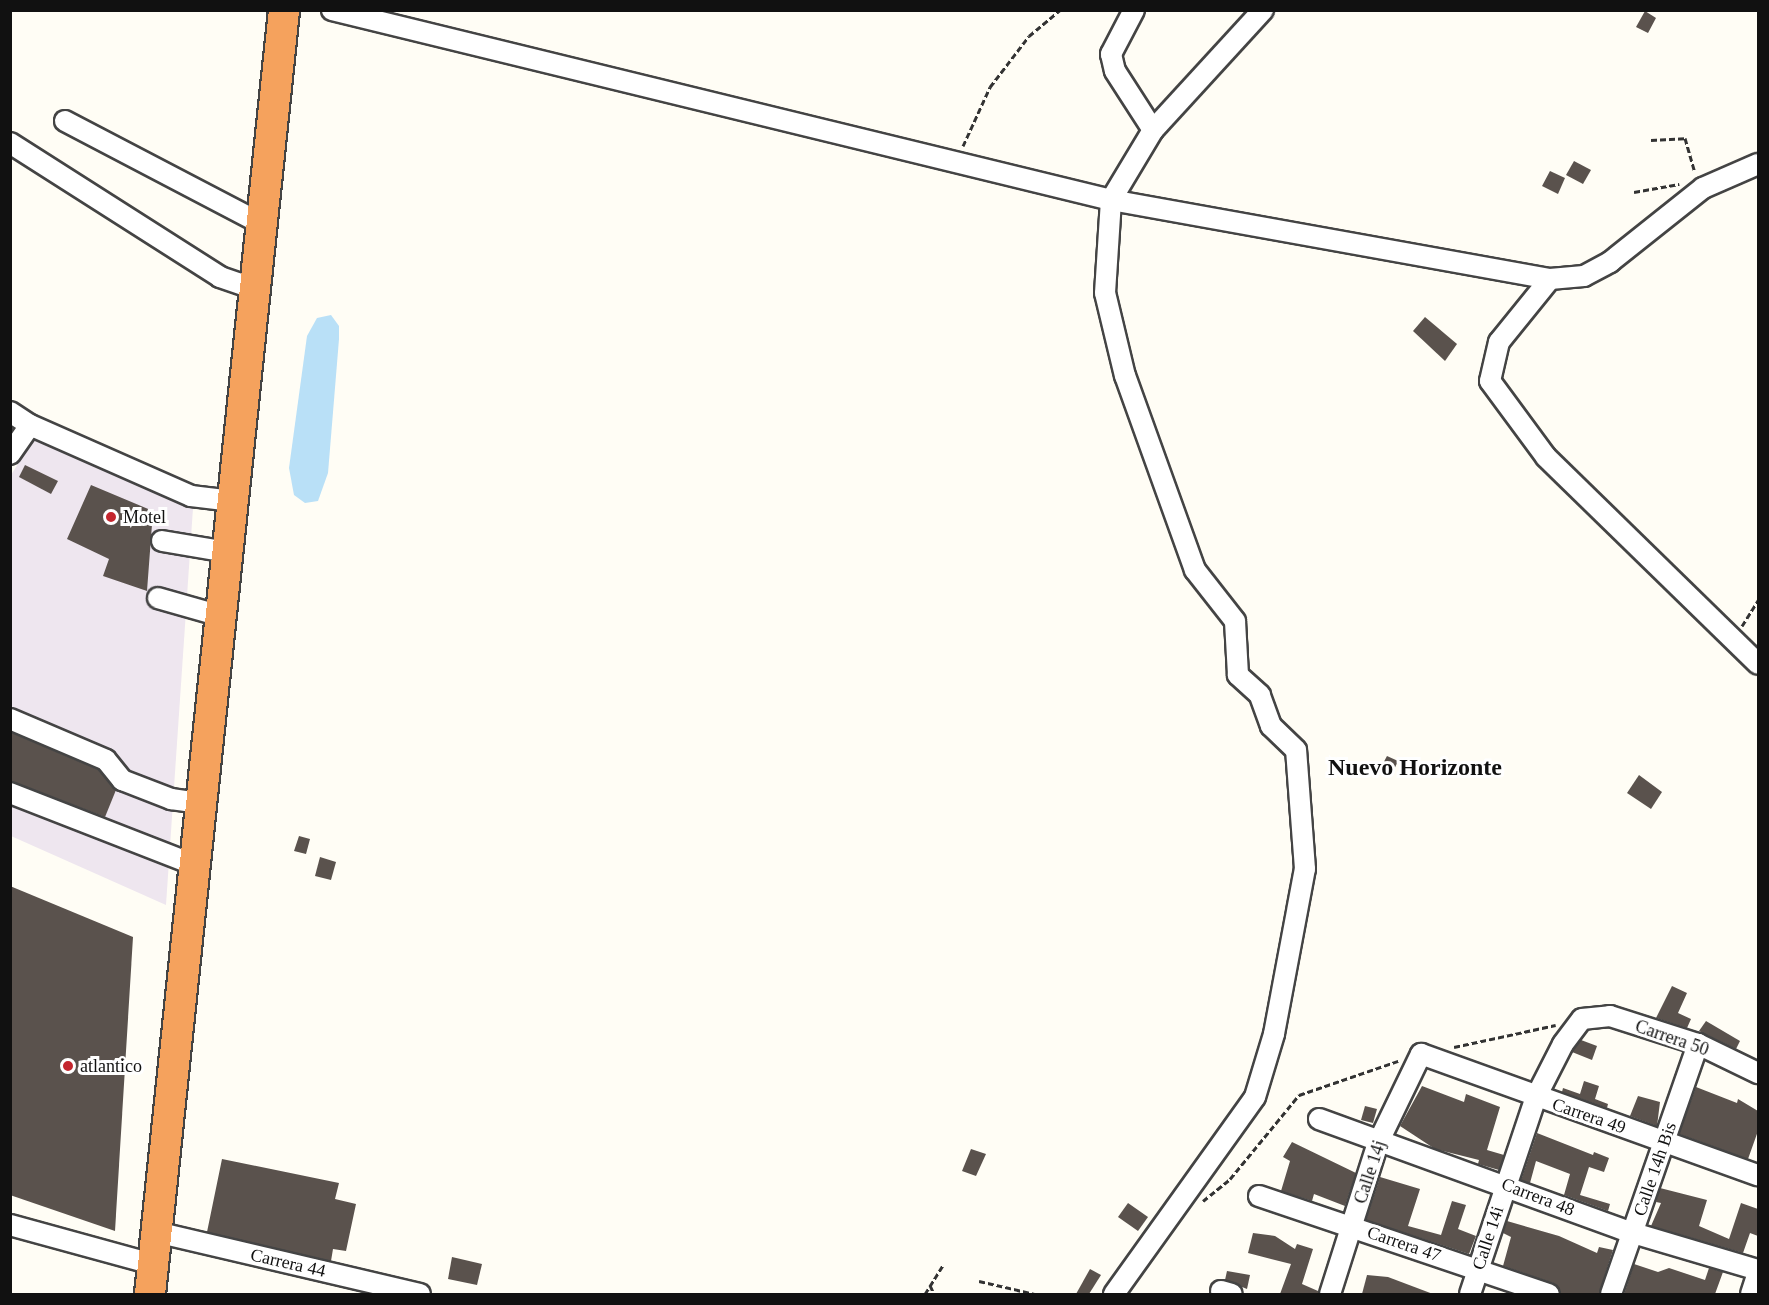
<!DOCTYPE html>
<html>
<head>
<meta charset="utf-8">
<style>
	body { margin:0 }
	#map { position:relative; width:1769px; height:1305px; overflow:hidden; background:#fffdf5; font-family:Georgia,serif }
	div>[style] { position:absolute }
	[style*='--x'] { left:calc(var(--x)*1px); top:calc(var(--y)*1px); width:calc(var(--w)*1px); rotate:calc(var(--a)*1deg) }
	.industrial>* { inset:0; background:#eee6ef }
	.water>* { inset:0; background:#b9e0f7 }
	.building>* { inset:0; background:#5a524d }
	.path>* { height:3px; margin-top:-1.5px; transform-origin:0; background:repeating-linear-gradient(90deg,#333 0 6px,transparent 0 9px) }
	.roads { filter:drop-shadow(2px 0 #444) drop-shadow(-2px 0 #444) drop-shadow(0 2px #444) drop-shadow(0 -2px #444) }
	.minor>* { height:20px; margin:-10px; padding:0 10px; transform-origin:10px; border-radius:10px; background:#fff }
	.highway>* { height:30px; margin:-15px; padding:0 15px; transform-origin:15px; border-radius:15px; background:#f5a25d }
	.dots>* { width:16px; height:16px; translate:-50% -50%; box-sizing:border-box; border:3px solid #fff; border-radius:50% }
	span { translate:-50% -50%; white-space:nowrap; text-align:center; line-height:1.15; -webkit-text-stroke:6px #fff; paint-order:stroke }
	.poi-label { font-size:18px; color:#111 }
	.left { translate:0 -50%; text-align:left }
	.street-label { font-size:18px; color:#111 }
	.district-label { font-size:24px; color:#111; font-weight:700 }
	.frame { position:absolute; inset:0; border:12px solid #111; pointer-events:none }
</style>
</head>
<body>
<div id="map">
	<div class="industrial">
		<div style="clip-path:polygon(35px 437px,193px 508px,166px 905px,11px 836px,11px 475px)"></div>
	</div>
	<div class="water">
		<div style="clip-path:polygon(331px 315px,339px 326px,339px 339px,328px 473px,318px 501px,305px 503px,294px 495px,289px 468px,307px 336px,317px 318px)"></div>
	</div>
	<div class="building">
		<div style="clip-path:polygon(1645px 11px,1656px 18px,1648px 33px,1636px 27px)"></div>
		<div style="clip-path:polygon(1574px 161px,1591px 170px,1583px 184px,1566px 175px)"></div>
		<div style="clip-path:polygon(1550px 171px,1565px 178px,1558px 194px,1542px 186px)"></div>
		<div style="clip-path:polygon(1425px 317px,1457px 344px,1445px 361px,1413px 331px)"></div>
		<div style="clip-path:polygon(25px 465px,58px 481px,51px 494px,19px 477px)"></div>
		<div style="clip-path:polygon(91px 485px,153px 511px,147px 591px,103px 576px,109px 559px,67px 539px)"></div>
		<div style="clip-path:polygon(10px 732px,99px 770px,116px 790px,105px 817px,10px 781px)"></div>
		<div style="clip-path:polygon(1387px 756px,1398px 761px,1391px 776px,1379px 771px)"></div>
		<div style="clip-path:polygon(1639px 775px,1662px 792px,1651px 809px,1627px 793px)"></div>
		<div style="clip-path:polygon(299px 836px,310px 839px,306px 854px,294px 851px)"></div>
		<div style="clip-path:polygon(320px 857px,336px 862px,331px 880px,315px 876px)"></div>
		<div style="clip-path:polygon(10px 886px,133px 937px,115px 1231px,10px 1195px)"></div>
		<div style="clip-path:polygon(1672px 986px,1687px 993px,1678px 1013px,1691px 1019px,1687px 1028px,1656px 1018px)"></div>
		<div style="clip-path:polygon(1706px 1021px,1740px 1041px,1736px 1049px,1699px 1031px)"></div>
		<div style="clip-path:polygon(1581px 1040px,1597px 1046px,1592px 1060px,1572px 1052px)"></div>
		<div style="clip-path:polygon(1584px 1081px,1599px 1086px,1595px 1099px,1608px 1104px,1607px 1108px,1562px 1092px,1563px 1088px,1580px 1094px)"></div>
		<div style="clip-path:polygon(1422px 1086px,1464px 1102px,1466px 1094px,1500px 1107px,1487px 1150px,1504px 1155px,1499px 1170px,1478px 1164px,1479px 1160px,1435px 1149px,1400px 1126px)"></div>
		<div style="clip-path:polygon(1696px 1087px,1737px 1103px,1738px 1099px,1758px 1111px,1758px 1131px,1748px 1159px,1679px 1134px)"></div>
		<div style="clip-path:polygon(1638px 1096px,1660px 1102px,1657px 1126px,1630px 1116px)"></div>
		<div style="clip-path:polygon(1365px 1106px,1377px 1109px,1373px 1123px,1361px 1120px)"></div>
		<div style="clip-path:polygon(1537px 1133px,1593px 1155px,1594px 1152px,1609px 1158px,1604px 1172px,1589px 1167px,1580px 1195px,1610px 1204px,1608px 1211px,1564px 1195px,1570px 1174px,1536px 1161px,1530px 1183px,1521px 1180px)"></div>
		<div style="clip-path:polygon(1292px 1142px,1356px 1173px,1345px 1206px,1314px 1194px,1312px 1201px,1281px 1191px,1290px 1161px,1283px 1157px)"></div>
		<div style="clip-path:polygon(971px 1149px,986px 1154px,976px 1176px,962px 1171px)"></div>
		<div style="clip-path:polygon(222px 1159px,339px 1183px,335px 1199px,356px 1204px,346px 1251px,333px 1249px,331px 1261px,207px 1232px)"></div>
		<div style="clip-path:polygon(1380px 1177px,1420px 1189px,1408px 1226px,1441px 1235px,1452px 1201px,1466px 1205px,1458px 1229px,1476px 1236px,1469px 1254px,1366px 1220px)"></div>
		<div style="clip-path:polygon(1660px 1188px,1707px 1200px,1699px 1226px,1729px 1239px,1741px 1203px,1758px 1209px,1758px 1236px,1750px 1233px,1743px 1253px,1651px 1226px,1661px 1203px,1656px 1202px)"></div>
		<div style="clip-path:polygon(1128px 1203px,1148px 1217px,1138px 1231px,1118px 1217px)"></div>
		<div style="clip-path:polygon(1507px 1221px,1559px 1236px,1597px 1253px,1599px 1247px,1613px 1250px,1599px 1294px,1561px 1294px,1553px 1283px,1503px 1266px,1511px 1237px,1503px 1233px)"></div>
		<div style="clip-path:polygon(1253px 1233px,1275px 1236px,1295px 1249px,1297px 1244px,1313px 1249px,1302px 1284px,1318px 1291px,1318px 1294px,1280px 1294px,1291px 1264px,1248px 1253px)"></div>
		<div style="clip-path:polygon(452px 1257px,482px 1264px,477px 1285px,448px 1279px)"></div>
		<div style="clip-path:polygon(1634px 1264px,1658px 1272px,1669px 1268px,1705px 1280px,1709px 1268px,1723px 1272px,1715px 1294px,1624px 1294px)"></div>
		<div style="clip-path:polygon(1090px 1269px,1101px 1275px,1089px 1294px,1076px 1294px)"></div>
		<div style="clip-path:polygon(1227px 1271px,1250px 1275px,1247px 1289px,1225px 1280px)"></div>
		<div style="clip-path:polygon(1367px 1275px,1388px 1277px,1433px 1294px,1362px 1294px)"></div>
	</div>
	<div class="path">
		<div style="--x:1651;--y:140;--w:34;--a:-3"></div>
		<div style="--x:1685;--y:138;--w:35;--a:74"></div>
		<div style="--x:963;--y:146;--w:65;--a:-65.4"></div>
		<div style="--x:990;--y:87;--w:64;--a:-52.6"></div>
		<div style="--x:1029;--y:36;--w:40;--a:-40"></div>
		<div style="--x:1634;--y:192;--w:46;--a:-10.1"></div>
		<div style="--x:1742;--y:626;--w:31;--a:-58"></div>
		<div style="--x:1454;--y:1047;--w:104;--a:-12.2"></div>
		<div style="--x:1203;--y:1201;--w:35;--a:-39"></div>
		<div style="--x:1230;--y:1179;--w:109;--a:-50.6"></div>
		<div style="--x:1299;--y:1095;--w:105;--a:-19"></div>
		<div style="--x:979;--y:1281;--w:57;--a:13.1"></div>
		<div style="--x:930;--y:1285;--w:10;--a:66"></div>
		<div style="--x:925;--y:1294;--w:34;--a:-58"></div>
	</div>
	<div class="roads">
		<div class="minor">
			<div style="--x:332;--y:10;--w:802;--a:13.71"></div>
			<div style="--x:1111;--y:200;--w:446;--a:10.2"></div>
			<div style="--x:1550;--y:279;--w:34;--a:-5"></div>
			<div style="--x:1584;--y:276;--w:30;--a:-28"></div>
			<div style="--x:1610;--y:262;--w:119;--a:-38.5"></div>
			<div style="--x:1703;--y:188;--w:60;--a:-23.6"></div>
			<div style="--x:1134;--y:10;--w:50;--a:117.6"></div>
			<div style="--x:1111;--y:54;--w:17;--a:77"></div>
			<div style="--x:1115;--y:71;--w:70;--a:57.2"></div>
			<div style="--x:65;--y:121;--w:222;--a:27.6"></div>
			<div style="--x:10;--y:143;--w:249;--a:32.5"></div>
			<div style="--x:220;--y:277;--w:37;--a:19"></div>
			<div style="--x:1550;--y:279;--w:81;--a:129"></div>
			<div style="--x:1499;--y:342;--w:40;--a:103"></div>
			<div style="--x:1490;--y:381;--w:94;--a:53.6"></div>
			<div style="--x:1546;--y:457;--w:296;--a:44.3"></div>
			<div style="--x:10;--y:412;--w:24;--a:33"></div>
			<div style="--x:30;--y:425;--w:176;--a:23.8"></div>
			<div style="--x:191;--y:496;--w:42;--a:6.8"></div>
			<div style="--x:10;--y:454;--w:35;--a:-55"></div>
			<div style="--x:162;--y:541;--w:67;--a:9.5"></div>
			<div style="--x:158;--y:598;--w:66;--a:15.9"></div>
			<div style="--x:10;--y:719;--w:104;--a:23.1"></div>
			<div style="--x:106;--y:760;--w:26;--a:51"></div>
			<div style="--x:122;--y:780;--w:53;--a:21.2"></div>
			<div style="--x:171;--y:799;--w:30;--a:8"></div>
			<div style="--x:10;--y:793;--w:199;--a:21.3"></div>
			<div style="--x:1319;--y:1119;--w:334;--a:20"></div>
			<div style="--x:1633;--y:1233;--w:130;--a:16.5"></div>
			<div style="--x:1259;--y:1196;--w:306;--a:18.7"></div>
			<div style="--x:10;--y:1225;--w:148;--a:15.3"></div>
			<div style="--x:156;--y:1232;--w:271;--a:13.2"></div>
			<div style="--x:1221;--y:1291;--w:11;--a:15"></div>
			<div style="--x:1114;--y:1294;--w:242;--a:-54.4"></div>
			<div style="--x:1255;--y:1097;--w:66;--a:-73.2"></div>
			<div style="--x:1274;--y:1034;--w:168;--a:-79.4"></div>
			<div style="--x:1305;--y:869;--w:119;--a:-94.3"></div>
			<div style="--x:1296;--y:750;--w:35;--a:-136"></div>
			<div style="--x:1271;--y:726;--w:33;--a:-110"></div>
			<div style="--x:1260;--y:695;--w:30;--a:-138"></div>
			<div style="--x:1238;--y:675;--w:54;--a:-93.2"></div>
			<div style="--x:1235;--y:621;--w:65;--a:-128.1"></div>
			<div style="--x:1195;--y:570;--w:206;--a:-109.8"></div>
			<div style="--x:1125;--y:376;--w:85;--a:-103.5"></div>
			<div style="--x:1105;--y:293;--w:93;--a:-86.3"></div>
			<div style="--x:1111;--y:200;--w:82;--a:-59"></div>
			<div style="--x:1153;--y:130;--w:163;--a:-47.5"></div>
			<div style="--x:1330;--y:1294;--w:158;--a:-72.4"></div>
			<div style="--x:1378;--y:1143;--w:99;--a:-64.2"></div>
			<div style="--x:1421;--y:1054;--w:358;--a:19.8"></div>
			<div style="--x:1470;--y:1294;--w:208;--a:-71.5"></div>
			<div style="--x:1536;--y:1097;--w:59;--a:-63"></div>
			<div style="--x:1563;--y:1044;--w:31;--a:-53"></div>
			<div style="--x:1582;--y:1019;--w:28;--a:-6"></div>
			<div style="--x:1610;--y:1016;--w:92;--a:17.7"></div>
			<div style="--x:1698;--y:1044;--w:67;--a:25.8"></div>
			<div style="--x:1611;--y:1294;--w:265;--a:-70.8"></div>
			<div style="--x:1751;--y:1294;--w:22;--a:-72"></div>
		</div>
		<div class="highway">
			<div style="--x:150;--y:1294;--w:1291;--a:-84.04"></div>
		</div>
	</div>
	<div class="dots">
		<div style="left:111px;top:517px;background:#c4262e"></div>
		<div style="left:68px;top:1066px;background:#c4262e"></div>
	</div>
	<div class="poi-label">
		<span class="left" style="left:123px;top:517px">Motel</span>
		<span class="left" style="left:80px;top:1066px">atlantico</span>
	</div>
	<div class="street-label">
		<span style="left:1672px;top:1038px;rotate:19deg">Carrera 50</span>
		<span style="left:1589px;top:1116px;rotate:19deg">Carrera 49</span>
		<span style="left:1655px;top:1169px;rotate:-71deg">Calle 14h Bis</span>
		<span style="left:1370px;top:1172px;rotate:-72deg">Calle 14j</span>
		<span style="left:1538px;top:1197px;rotate:21deg">Carrera 48</span>
		<span style="left:1488px;top:1238px;rotate:-72deg">Calle 14i</span>
		<span style="left:1404px;top:1244px;rotate:19deg">Carrera 47</span>
		<span style="left:288px;top:1263px;rotate:13deg">Carrera 44</span>
	</div>
	<div class="district-label">
		<span style="left:1415px;top:768px">Nuevo Horizonte</span>
	</div>
	<div class="frame"></div>
</div>
</body>
</html>
